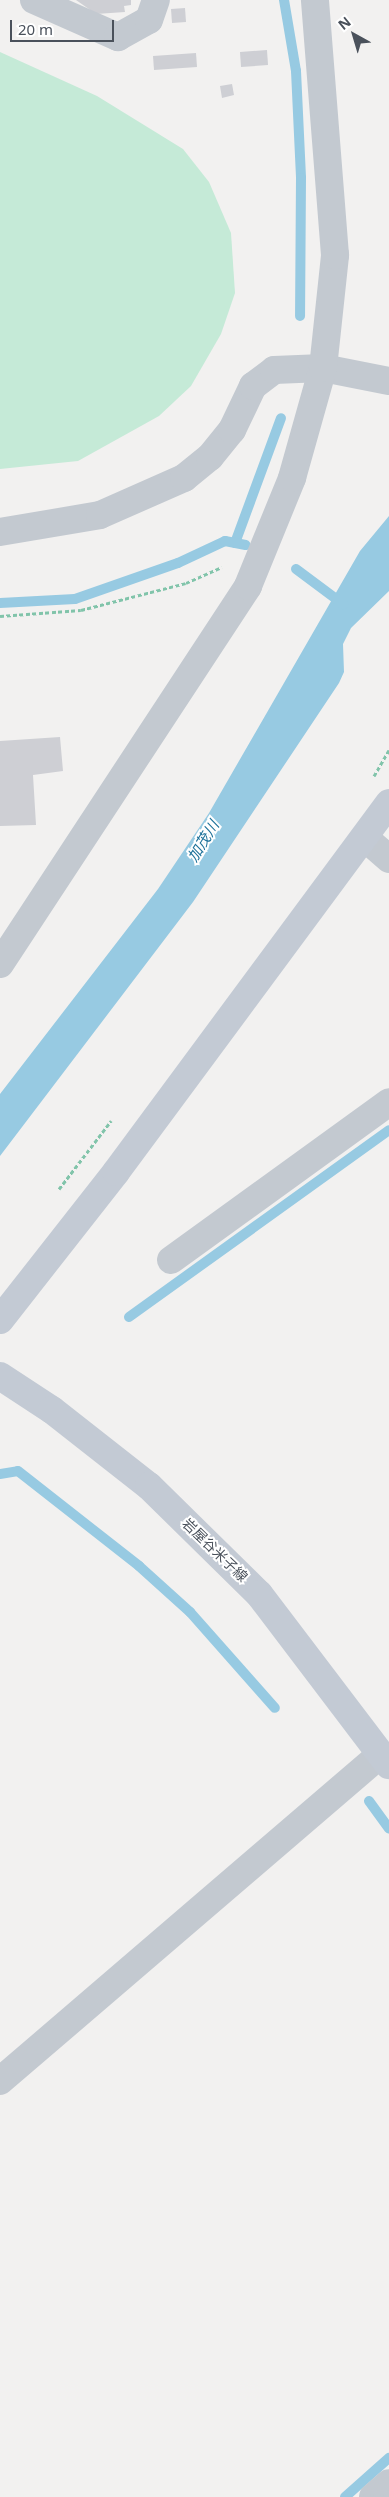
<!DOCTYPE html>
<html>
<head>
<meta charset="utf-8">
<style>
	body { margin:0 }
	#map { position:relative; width:389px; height:2497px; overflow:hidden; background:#f2f1f0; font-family:"Noto Sans","Noto Sans JP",sans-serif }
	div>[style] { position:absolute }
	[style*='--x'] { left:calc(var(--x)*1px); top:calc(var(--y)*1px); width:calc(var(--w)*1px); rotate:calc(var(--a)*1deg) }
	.green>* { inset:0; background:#c5ead7 }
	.water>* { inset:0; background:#97cae2 }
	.stream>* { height:10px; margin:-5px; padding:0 5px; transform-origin:5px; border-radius:5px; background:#97cae2 }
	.building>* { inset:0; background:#cecfd4 }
	.path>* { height:3px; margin-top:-1.5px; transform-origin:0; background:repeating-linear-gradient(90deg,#81c4aa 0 4px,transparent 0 6.5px) }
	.street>* { height:28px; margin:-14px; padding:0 14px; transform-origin:14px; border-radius:14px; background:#c3c9d0 }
	.secondary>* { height:28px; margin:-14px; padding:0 14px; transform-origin:14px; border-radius:14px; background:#c3cad4 }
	span { translate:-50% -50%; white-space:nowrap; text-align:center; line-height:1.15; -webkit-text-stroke:4px #fff; paint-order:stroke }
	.street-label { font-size:14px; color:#4a515b }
	.water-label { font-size:15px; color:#1e729a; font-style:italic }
	.north { position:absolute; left:329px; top:10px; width:50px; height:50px; -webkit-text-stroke:4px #fff; paint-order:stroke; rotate:321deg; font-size:14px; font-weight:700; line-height:20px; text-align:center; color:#4a515b }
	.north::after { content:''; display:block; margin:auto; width:18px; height:22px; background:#4a515b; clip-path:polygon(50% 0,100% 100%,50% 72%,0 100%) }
	.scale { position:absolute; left:10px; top:20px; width:104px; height:22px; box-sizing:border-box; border:2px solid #4a515b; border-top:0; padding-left:6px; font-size:15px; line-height:18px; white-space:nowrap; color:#4a515b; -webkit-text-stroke:4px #fff; paint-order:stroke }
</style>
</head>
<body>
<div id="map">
	<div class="green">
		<div style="clip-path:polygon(0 52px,97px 96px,183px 149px,209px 182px,231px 233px,235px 293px,221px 334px,191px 386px,159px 416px,78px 461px,0 469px)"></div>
	</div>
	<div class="water">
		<div style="clip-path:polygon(389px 516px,389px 591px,351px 628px,343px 644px,344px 672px,339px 683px,193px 902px,0 1156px,0 1094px,158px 889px,209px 813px,360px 551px)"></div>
	</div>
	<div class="stream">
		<div style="--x:284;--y:0;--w:72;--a:80.4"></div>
		<div style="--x:296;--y:71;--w:107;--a:87.3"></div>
		<div style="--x:301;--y:178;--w:138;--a:90.4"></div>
		<div style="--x:235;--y:543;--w:133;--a:-69.8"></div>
		<div style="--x:296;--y:569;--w:59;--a:36.7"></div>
		<div style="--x:0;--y:603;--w:75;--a:-3.1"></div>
		<div style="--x:75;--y:599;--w:109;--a:-19.3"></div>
		<div style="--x:178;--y:563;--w:52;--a:-25.1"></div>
		<div style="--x:225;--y:541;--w:21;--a:11"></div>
		<div style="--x:129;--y:1317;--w:320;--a:-35.7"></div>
		<div style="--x:0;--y:1474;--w:18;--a:-9"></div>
		<div style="--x:18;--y:1471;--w:154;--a:38.1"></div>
		<div style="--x:139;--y:1566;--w:69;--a:42"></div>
		<div style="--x:190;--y:1612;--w:128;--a:48.5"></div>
		<div style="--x:369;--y:1801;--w:34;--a:54"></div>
		<div style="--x:345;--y:2497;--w:59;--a:-41.6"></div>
	</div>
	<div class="building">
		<div style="clip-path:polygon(76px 0,131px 0,131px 5px,124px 6px,125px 12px,96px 14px)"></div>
		<div style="clip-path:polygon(185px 8px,186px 22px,172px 23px,171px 9px)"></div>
		<div style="clip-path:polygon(267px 50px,268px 65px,241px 67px,240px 52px)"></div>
		<div style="clip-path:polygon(196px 53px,197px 67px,154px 70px,153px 56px)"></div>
		<div style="clip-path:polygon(232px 84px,234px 95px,222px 98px,220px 86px)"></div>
		<div style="clip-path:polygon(60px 737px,63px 771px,33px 775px,36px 825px,0 826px,0 741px)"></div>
	</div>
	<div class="path">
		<div style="--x:0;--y:616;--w:81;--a:-4.2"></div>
		<div style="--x:81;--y:610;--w:108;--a:-14.4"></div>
		<div style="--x:186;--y:583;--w:39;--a:-24"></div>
		<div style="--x:374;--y:776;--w:30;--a:-60"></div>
		<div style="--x:59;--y:1189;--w:86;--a:-52.6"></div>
	</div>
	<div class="street">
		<div style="--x:34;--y:0;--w:92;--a:23.8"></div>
		<div style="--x:118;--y:37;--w:35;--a:-29"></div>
		<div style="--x:149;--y:20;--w:21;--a:-71"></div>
		<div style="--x:0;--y:532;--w:101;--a:-9.6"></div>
		<div style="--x:100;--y:515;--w:92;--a:-23.8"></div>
		<div style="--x:184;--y:478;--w:33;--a:-39"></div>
		<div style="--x:210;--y:457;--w:35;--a:-51"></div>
		<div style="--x:232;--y:430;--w:49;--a:-64.5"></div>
		<div style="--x:253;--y:386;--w:26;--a:-37"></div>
		<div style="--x:274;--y:370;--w:49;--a:-2.3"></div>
		<div style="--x:323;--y:368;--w:67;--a:11.1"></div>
		<div style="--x:365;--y:838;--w:32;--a:41"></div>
		<div style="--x:0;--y:964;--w:452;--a:-56.7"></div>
		<div style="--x:248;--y:586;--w:117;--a:-67.8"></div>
		<div style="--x:292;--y:478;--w:114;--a:-74.3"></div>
		<div style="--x:323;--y:368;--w:114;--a:-83.9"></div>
		<div style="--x:335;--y:255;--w:256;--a:-94.5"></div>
		<div style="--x:171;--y:1260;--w:269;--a:-35.9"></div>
		<div style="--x:0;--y:2081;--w:502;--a:-40.64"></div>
		<div style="--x:373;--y:2497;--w:21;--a:-41"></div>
	</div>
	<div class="secondary">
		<div style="--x:0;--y:1320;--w:188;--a:-51.9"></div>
		<div style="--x:116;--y:1172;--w:459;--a:-53.5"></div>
		<div style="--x:0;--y:1376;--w:62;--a:33.2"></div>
		<div style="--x:52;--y:1410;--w:123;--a:38.1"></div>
		<div style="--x:149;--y:1486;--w:154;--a:44.5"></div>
		<div style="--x:259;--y:1594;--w:215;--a:52.8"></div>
	</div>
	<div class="street-label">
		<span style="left:215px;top:1550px;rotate:44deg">岩屋谷米子線</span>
	</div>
	<div class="water-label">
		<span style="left:203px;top:841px;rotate:-58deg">加茂川</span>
	</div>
	<div class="north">N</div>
	<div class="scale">20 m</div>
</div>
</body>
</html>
